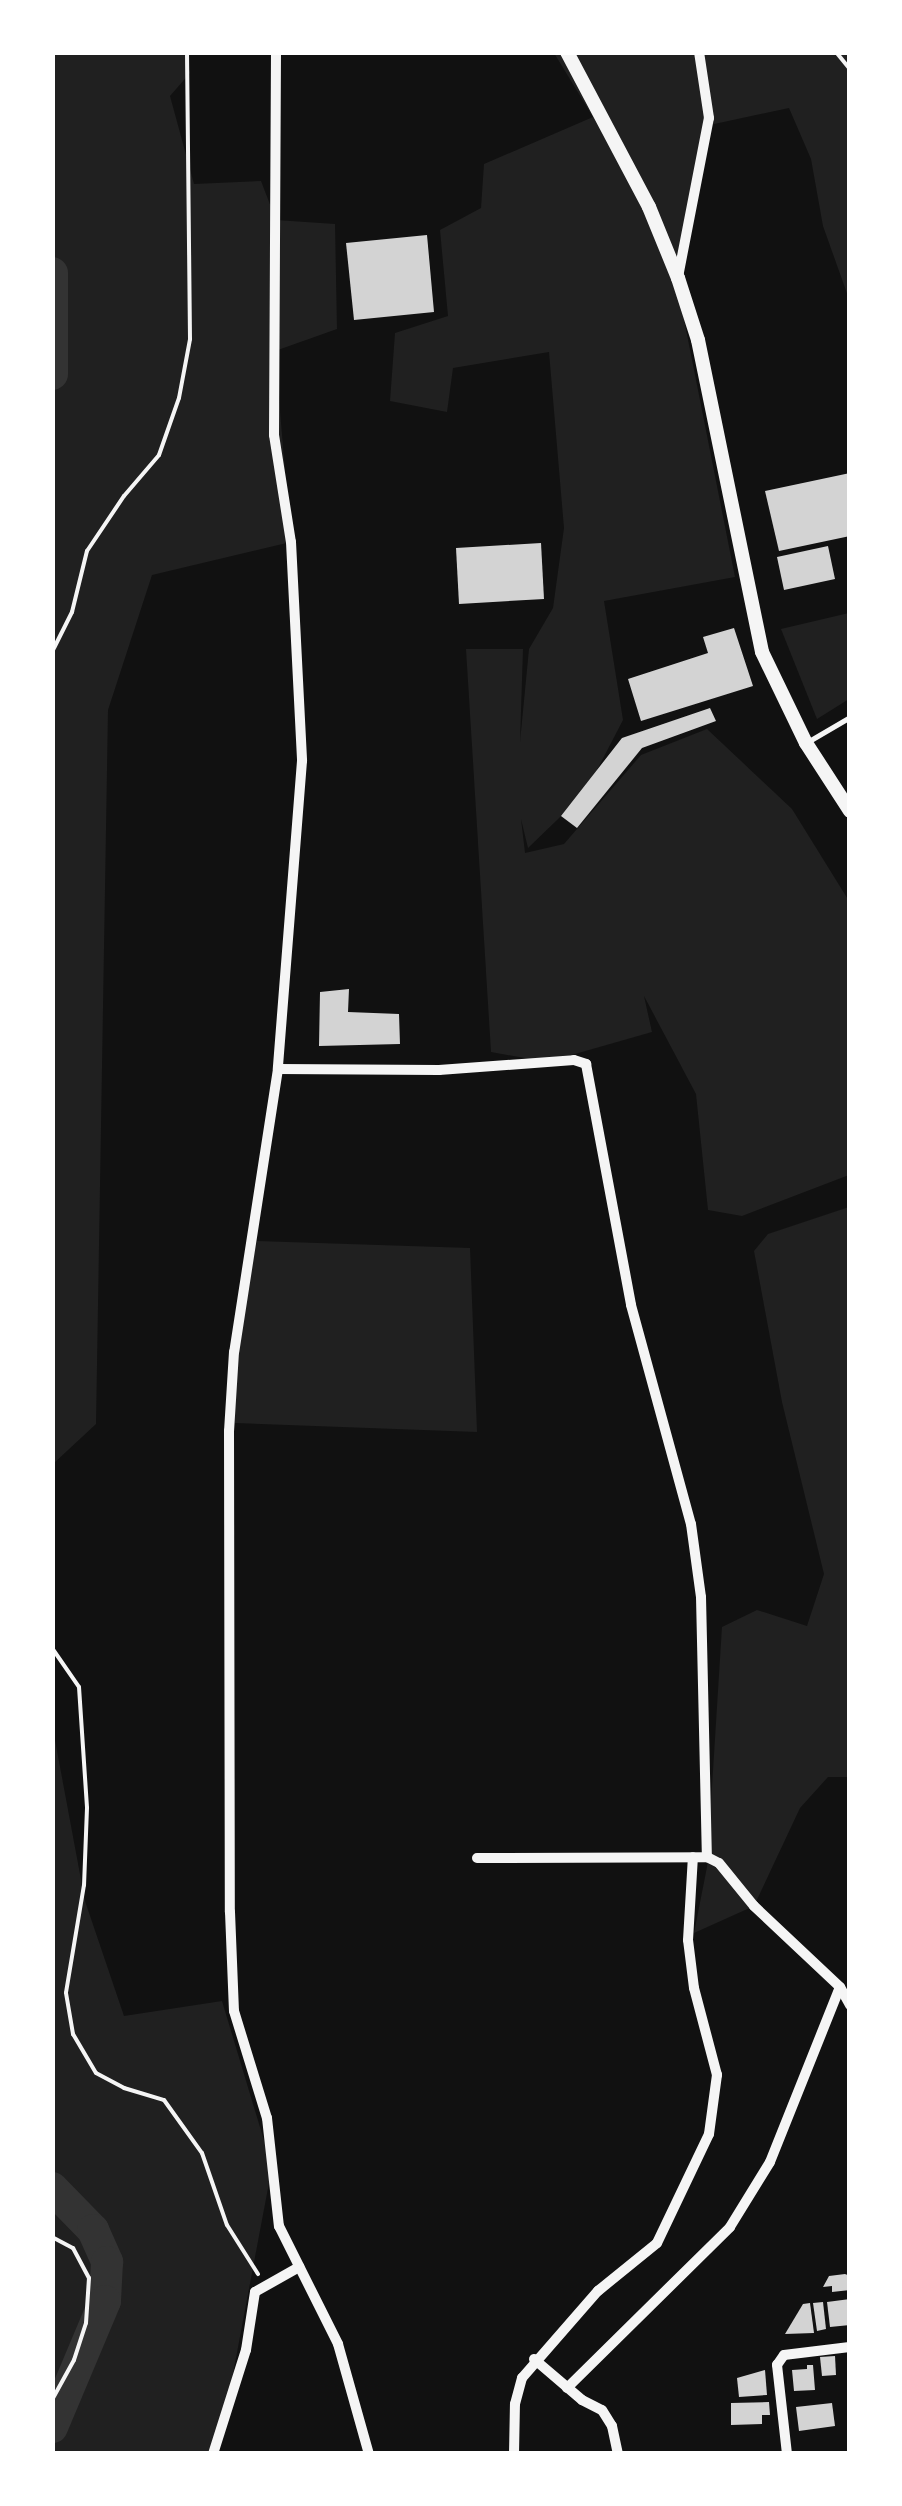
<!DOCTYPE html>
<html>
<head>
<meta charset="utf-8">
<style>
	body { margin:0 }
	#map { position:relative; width:902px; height:2506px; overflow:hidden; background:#111; font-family:Figtree,sans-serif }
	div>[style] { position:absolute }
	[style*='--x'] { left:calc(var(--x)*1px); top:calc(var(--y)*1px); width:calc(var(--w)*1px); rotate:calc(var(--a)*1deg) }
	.green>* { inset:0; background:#202020 }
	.river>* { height:32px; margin:-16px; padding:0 16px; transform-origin:16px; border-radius:16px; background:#333 }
	.building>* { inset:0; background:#d3d3d3 }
	.path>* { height:4px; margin:-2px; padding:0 2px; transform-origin:2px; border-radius:2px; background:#f5f5f5 }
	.service>* { height:5px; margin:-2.5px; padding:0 2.5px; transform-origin:2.5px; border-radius:2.5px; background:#f5f5f5 }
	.minor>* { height:10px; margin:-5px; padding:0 5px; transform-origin:5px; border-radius:5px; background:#f5f5f5 }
	.tertiary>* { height:14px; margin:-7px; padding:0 7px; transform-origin:7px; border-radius:7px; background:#f5f5f5 }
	span { translate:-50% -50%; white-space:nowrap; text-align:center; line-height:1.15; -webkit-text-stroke:8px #fff; paint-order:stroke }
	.frame { position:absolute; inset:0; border:55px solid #fff; pointer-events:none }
</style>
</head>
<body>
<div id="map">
	<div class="green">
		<div style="clip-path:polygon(53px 53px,185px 53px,190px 73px,170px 96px,194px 184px,261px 181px,276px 220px,335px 224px,337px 329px,275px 351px,291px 542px,152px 575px,108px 710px,96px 1424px,53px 1464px)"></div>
		<div style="clip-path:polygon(554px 53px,849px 53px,849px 299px,823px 226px,811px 159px,789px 108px,705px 126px,676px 279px,735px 577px,604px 601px,623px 720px,585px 793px,528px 848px,521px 819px,525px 853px,564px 844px,641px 755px,707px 729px,792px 809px,849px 901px,849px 1175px,742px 1216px,708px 1210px,696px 1094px,644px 996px,652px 1032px,547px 1062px,491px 1052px,466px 649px,523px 649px,520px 742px,529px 649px,553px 608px,564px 528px,549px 352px,453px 368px,447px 412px,390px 401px,395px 333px,448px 316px,440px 230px,481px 208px,484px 164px,593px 117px)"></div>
		<div style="clip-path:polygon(849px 613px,849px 699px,817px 719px,781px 629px)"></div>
		<div style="clip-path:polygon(849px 1207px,849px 1777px,828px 1777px,800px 1808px,754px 1906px,694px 1933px,707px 1867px,722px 1627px,757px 1610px,807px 1626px,824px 1574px,782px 1402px,754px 1251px,768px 1234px)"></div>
		<div style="clip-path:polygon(257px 1241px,470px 1248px,477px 1432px,235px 1423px,235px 1342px)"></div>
		<div style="clip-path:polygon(52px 1724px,85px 1901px,124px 2016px,222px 2001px,272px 2167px,218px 2453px,53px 2453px)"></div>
	</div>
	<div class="river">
		<div style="--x:52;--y:273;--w:101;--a:90"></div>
		<div style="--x:52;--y:2188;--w:59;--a:45.7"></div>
		<div style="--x:93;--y:2230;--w:35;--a:66"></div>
		<div style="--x:107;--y:2262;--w:39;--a:93"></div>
		<div style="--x:105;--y:2301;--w:137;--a:112.8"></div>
	</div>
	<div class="building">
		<div style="clip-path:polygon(427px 235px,434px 312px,354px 320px,346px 243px)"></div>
		<div style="clip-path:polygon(850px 473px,850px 536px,779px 551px,765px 491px)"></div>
		<div style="clip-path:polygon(541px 543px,544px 599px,459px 604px,456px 548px)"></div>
		<div style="clip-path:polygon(828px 546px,835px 579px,784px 590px,777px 557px)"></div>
		<div style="clip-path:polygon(734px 628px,753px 686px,641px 721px,628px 679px,708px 653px,703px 637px)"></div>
		<div style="clip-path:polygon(710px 708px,716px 721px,642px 748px,577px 828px,561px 816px,622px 738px)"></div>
		<div style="clip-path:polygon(349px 989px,348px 1012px,399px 1014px,400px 1044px,319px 1046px,320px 992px)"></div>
		<div style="clip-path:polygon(845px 2274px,850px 2276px,850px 2290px,832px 2292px,832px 2286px,823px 2287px,829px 2276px)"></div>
		<div style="clip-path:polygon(850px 2299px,850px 2325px,830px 2327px,827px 2302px)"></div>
		<div style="clip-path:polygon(823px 2302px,826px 2329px,817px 2331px,813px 2303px)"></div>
		<div style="clip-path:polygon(810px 2303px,814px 2333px,785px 2334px,803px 2304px)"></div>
		<div style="clip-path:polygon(835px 2356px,836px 2375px,822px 2376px,820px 2357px)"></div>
		<div style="clip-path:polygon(807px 2365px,813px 2365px,815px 2390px,794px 2391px,792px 2370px,807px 2369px)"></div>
		<div style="clip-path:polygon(765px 2370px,767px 2395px,739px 2397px,737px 2378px)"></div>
		<div style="clip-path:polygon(769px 2402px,770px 2415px,762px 2415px,762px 2424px,731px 2425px,731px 2403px)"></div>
		<div style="clip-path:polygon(832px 2403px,835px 2426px,799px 2431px,796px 2407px)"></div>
	</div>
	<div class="path">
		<div style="--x:836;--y:52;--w:22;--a:51"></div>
		<div style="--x:52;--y:652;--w:45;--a:-63.4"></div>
		<div style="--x:72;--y:612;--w:63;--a:-76.2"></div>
		<div style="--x:87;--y:551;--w:66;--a:-56.1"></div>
		<div style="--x:124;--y:496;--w:54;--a:-49.5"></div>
		<div style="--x:159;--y:455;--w:60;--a:-70.7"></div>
		<div style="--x:179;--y:398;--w:60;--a:-79.4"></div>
		<div style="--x:190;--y:339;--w:287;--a:-90.6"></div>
		<div style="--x:52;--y:1648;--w:47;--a:55.3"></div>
		<div style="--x:79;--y:1687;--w:121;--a:86.2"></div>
		<div style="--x:87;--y:1808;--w:77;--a:92.2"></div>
		<div style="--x:84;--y:1885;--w:109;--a:99.5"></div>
		<div style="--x:66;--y:1993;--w:42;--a:80.3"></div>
		<div style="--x:73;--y:2034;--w:45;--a:59.5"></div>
		<div style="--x:96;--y:2073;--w:32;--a:28"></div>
		<div style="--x:124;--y:2088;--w:42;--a:16.7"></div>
		<div style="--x:164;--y:2100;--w:65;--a:54.4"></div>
		<div style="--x:202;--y:2153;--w:76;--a:70.9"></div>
		<div style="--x:227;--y:2225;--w:58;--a:57.7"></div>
		<div style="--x:52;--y:2237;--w:24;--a:28"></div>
		<div style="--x:73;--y:2248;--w:34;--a:62"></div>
		<div style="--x:89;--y:2278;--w:45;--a:93.8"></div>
		<div style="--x:86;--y:2323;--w:39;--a:108"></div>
		<div style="--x:74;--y:2360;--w:46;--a:118.8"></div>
	</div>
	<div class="service">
		<div style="--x:809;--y:741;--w:48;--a:-30.3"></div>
	</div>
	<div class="minor">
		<div style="--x:276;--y:52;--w:383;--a:90.3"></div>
		<div style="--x:274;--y:435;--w:108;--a:81"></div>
		<div style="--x:291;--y:542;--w:219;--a:87.1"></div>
		<div style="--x:302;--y:761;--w:309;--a:94.5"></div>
		<div style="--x:278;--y:1069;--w:286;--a:98.8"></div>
		<div style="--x:234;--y:1352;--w:79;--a:93.6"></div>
		<div style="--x:229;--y:1431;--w:481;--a:89.9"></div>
		<div style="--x:230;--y:1912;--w:99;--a:87.7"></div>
		<div style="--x:234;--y:2011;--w:112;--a:72.9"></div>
		<div style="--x:267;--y:2118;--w:109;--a:83.7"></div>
		<div style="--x:279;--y:2226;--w:132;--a:63.4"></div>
		<div style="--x:338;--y:2344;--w:114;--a:74.3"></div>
		<div style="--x:678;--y:277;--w:162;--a:-79"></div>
		<div style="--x:709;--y:118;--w:67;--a:-98.6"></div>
		<div style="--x:278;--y:1069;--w:161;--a:0.4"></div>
		<div style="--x:439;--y:1070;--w:135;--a:-4.2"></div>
		<div style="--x:574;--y:1060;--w:13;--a:18"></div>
		<div style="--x:586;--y:1064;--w:245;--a:79.4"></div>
		<div style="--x:631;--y:1305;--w:227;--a:74.7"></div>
		<div style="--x:691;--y:1524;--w:74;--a:82.2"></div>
		<div style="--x:701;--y:1597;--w:260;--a:88.7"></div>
		<div style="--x:477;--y:1858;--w:230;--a:-0.2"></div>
		<div style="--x:707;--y:1857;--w:13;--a:27"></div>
		<div style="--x:719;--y:1863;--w:55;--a:50.9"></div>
		<div style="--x:754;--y:1906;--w:118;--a:43.3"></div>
		<div style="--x:840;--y:1987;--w:21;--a:61"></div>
		<div style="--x:534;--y:2359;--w:63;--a:40.5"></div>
		<div style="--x:582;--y:2400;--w:22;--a:27"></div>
		<div style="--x:602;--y:2410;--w:19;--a:58"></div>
		<div style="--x:612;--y:2426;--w:29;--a:78"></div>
		<div style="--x:567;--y:2388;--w:229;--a:-44.6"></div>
		<div style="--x:730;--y:2227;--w:76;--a:-58.4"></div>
		<div style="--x:770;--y:2162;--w:188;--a:-68.2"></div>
		<div style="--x:213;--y:2454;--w:109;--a:-72.4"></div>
		<div style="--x:246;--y:2350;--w:59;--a:-81.2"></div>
		<div style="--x:255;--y:2292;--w:51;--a:-29.6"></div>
		<div style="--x:514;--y:2454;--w:50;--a:-88.9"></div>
		<div style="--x:515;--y:2404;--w:27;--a:-75"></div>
		<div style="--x:522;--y:2378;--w:116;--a:-48.9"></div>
		<div style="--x:598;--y:2291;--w:76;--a:-39.1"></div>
		<div style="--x:657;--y:2243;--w:121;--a:-64.5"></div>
		<div style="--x:709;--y:2134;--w:60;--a:-82.3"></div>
		<div style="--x:717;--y:2075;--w:90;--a:-104.8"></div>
		<div style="--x:694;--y:1988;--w:48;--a:-97.1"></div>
		<div style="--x:688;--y:1940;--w:83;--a:-86.6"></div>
		<div style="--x:787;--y:2454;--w:90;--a:-96.4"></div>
		<div style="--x:777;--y:2365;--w:12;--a:-55"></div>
		<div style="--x:784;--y:2355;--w:66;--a:-6.9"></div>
	</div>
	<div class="tertiary">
		<div style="--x:567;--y:52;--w:175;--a:62.1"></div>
		<div style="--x:649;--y:207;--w:77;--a:67.8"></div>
		<div style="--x:678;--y:278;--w:65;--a:72.1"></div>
		<div style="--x:698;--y:340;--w:318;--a:78.4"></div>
		<div style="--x:762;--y:652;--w:101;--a:64.2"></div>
		<div style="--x:806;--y:743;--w:81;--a:57.1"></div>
	</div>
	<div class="frame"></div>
</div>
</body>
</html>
